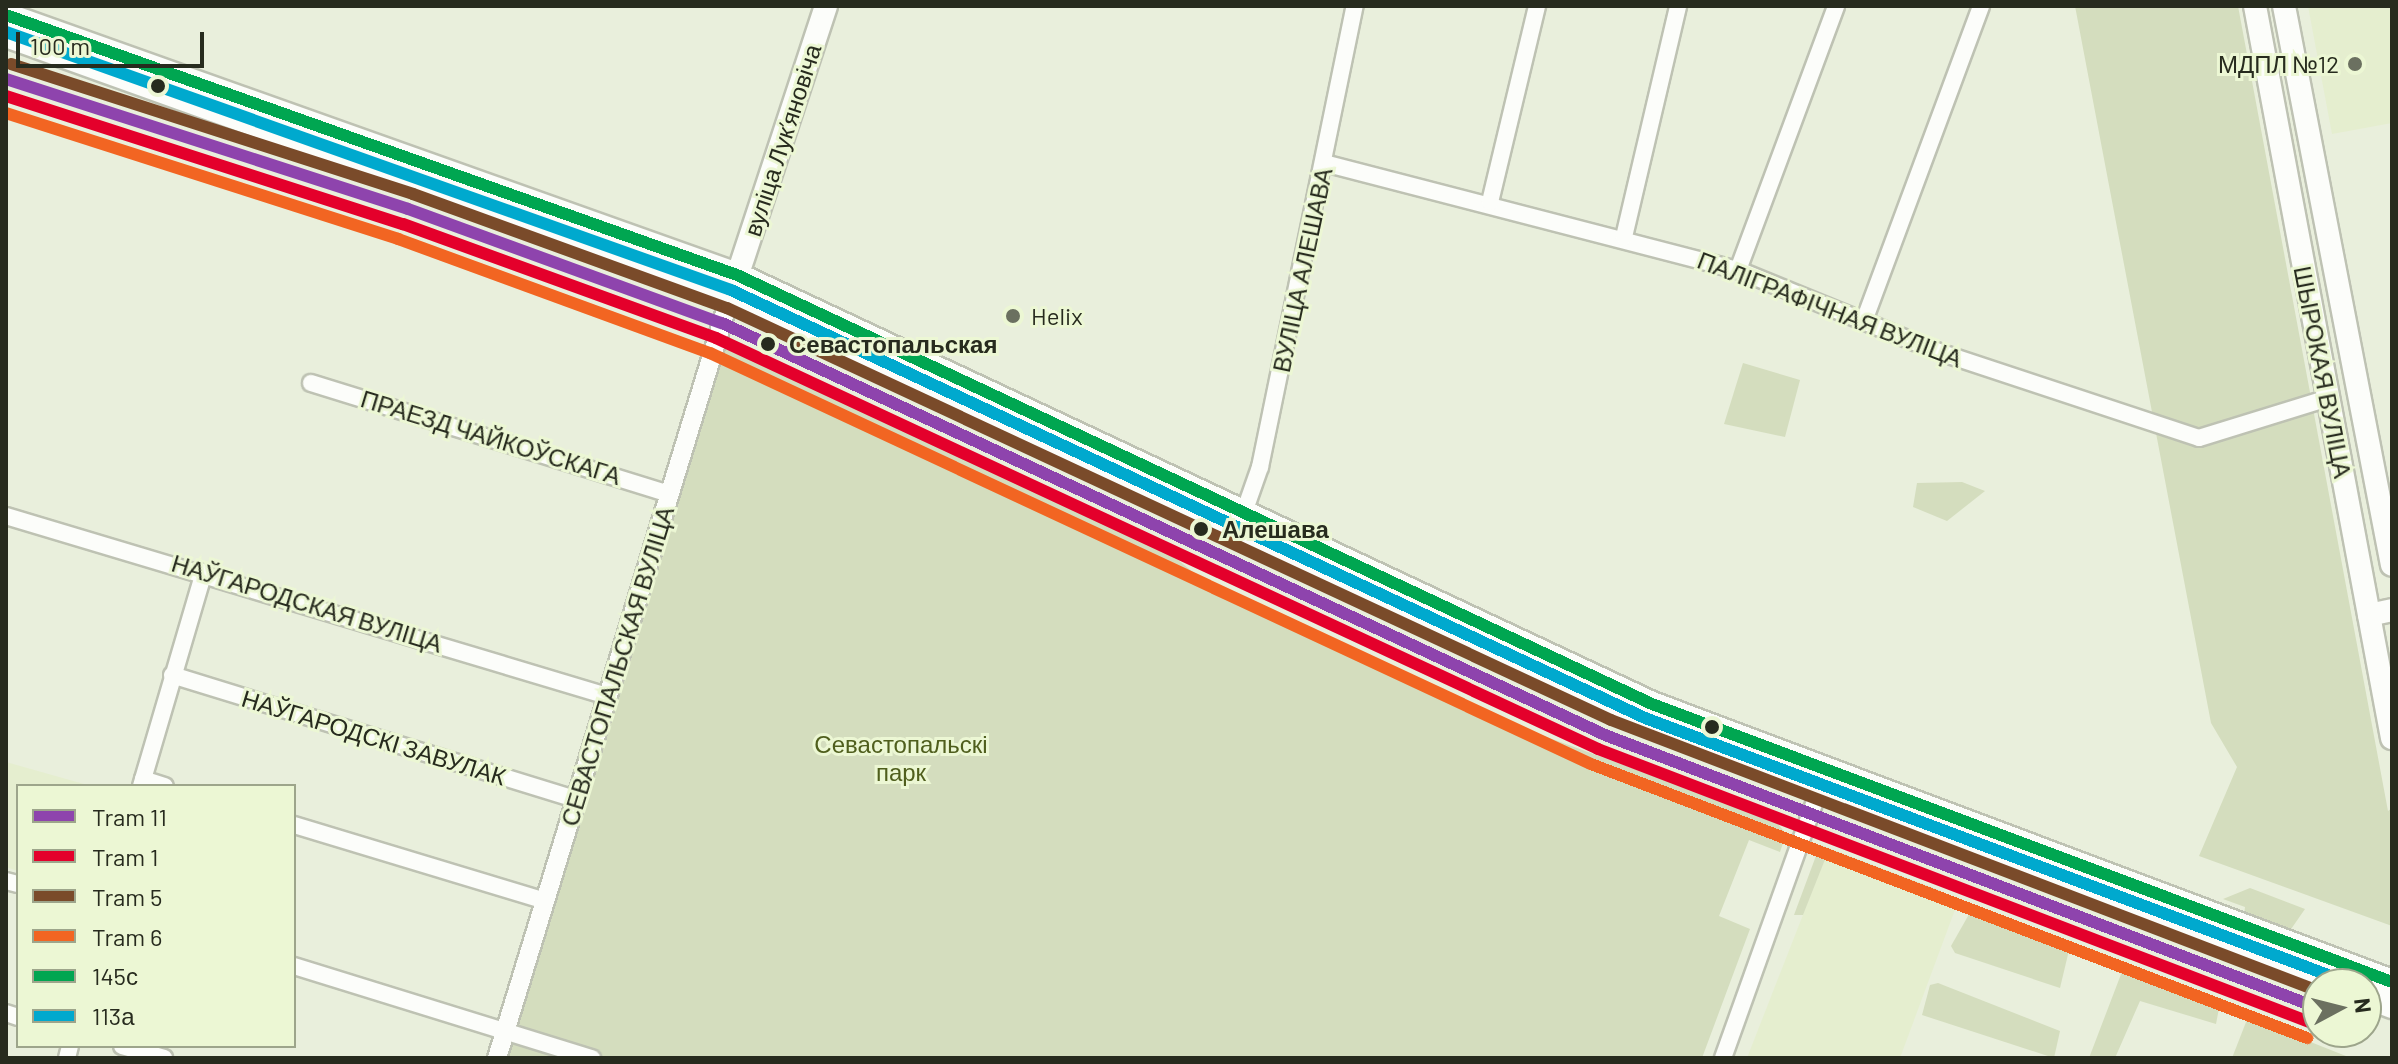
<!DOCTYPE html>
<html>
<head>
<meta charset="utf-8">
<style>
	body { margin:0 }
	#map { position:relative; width:2398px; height:1064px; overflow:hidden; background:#e9efdc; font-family:Barlow,sans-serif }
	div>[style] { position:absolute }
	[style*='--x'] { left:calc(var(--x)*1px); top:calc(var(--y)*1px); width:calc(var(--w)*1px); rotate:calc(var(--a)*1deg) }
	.built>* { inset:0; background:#e5eecf }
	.green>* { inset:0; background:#d4ddbe }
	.roads { filter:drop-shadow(2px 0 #bec2b3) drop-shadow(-2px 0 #bec2b3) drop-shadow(0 2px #bec2b3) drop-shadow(0 -2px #bec2b3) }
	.minor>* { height:16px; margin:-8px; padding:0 8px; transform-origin:8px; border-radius:8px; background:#fcfdfa }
	.tertiary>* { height:18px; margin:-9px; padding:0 9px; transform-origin:9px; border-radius:9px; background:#fcfdfa }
	.secondary>* { height:22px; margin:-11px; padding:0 11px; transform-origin:11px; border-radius:11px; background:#fcfdfa }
	.primary>* { height:24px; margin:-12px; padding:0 12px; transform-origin:12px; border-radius:12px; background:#fcfdfa }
	.bus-1>* { height:12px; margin:-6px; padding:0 6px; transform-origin:6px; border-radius:6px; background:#00a651 }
	.bus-2>* { height:12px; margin:-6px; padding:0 6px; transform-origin:6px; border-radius:6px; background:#00a9ce }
	.tram-1>* { height:12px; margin:-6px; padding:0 6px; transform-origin:6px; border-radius:6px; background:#8e44ad }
	.tram-2>* { height:12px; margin:-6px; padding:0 6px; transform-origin:6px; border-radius:6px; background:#e4002b }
	.tram-3>* { height:12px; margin:-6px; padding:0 6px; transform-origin:6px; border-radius:6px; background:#7a4b2a }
	.tram-4>* { height:12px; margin:-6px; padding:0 6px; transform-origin:6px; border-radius:6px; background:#f26522 }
	.dots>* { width:22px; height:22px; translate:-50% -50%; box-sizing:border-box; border:4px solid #ecf7d4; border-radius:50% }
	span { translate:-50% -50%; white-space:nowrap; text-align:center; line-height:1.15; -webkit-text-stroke:6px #ecf7d4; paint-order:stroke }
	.poi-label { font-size:24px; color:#272b1e }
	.right { translate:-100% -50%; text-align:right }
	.left { translate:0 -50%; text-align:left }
	.street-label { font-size:24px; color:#272b1e }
	.stop-label { font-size:24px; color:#272b1e; font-weight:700 }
	.park-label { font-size:24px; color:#4f5e1d }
	.frame { position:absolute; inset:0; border:8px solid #272b1e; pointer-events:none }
	.legend { position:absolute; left:16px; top:784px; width:280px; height:264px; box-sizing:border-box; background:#ecf7d4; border:2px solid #9da58b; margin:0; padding:10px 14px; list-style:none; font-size:24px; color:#272b1e }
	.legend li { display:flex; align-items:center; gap:16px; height:40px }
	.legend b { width:40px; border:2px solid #9da58b }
	.north { position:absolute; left:2302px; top:968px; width:80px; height:80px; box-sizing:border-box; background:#ecf7d4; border:2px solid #9da58b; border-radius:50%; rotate:83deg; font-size:22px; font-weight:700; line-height:32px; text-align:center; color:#272b1e }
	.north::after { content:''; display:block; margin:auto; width:28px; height:36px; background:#6b7060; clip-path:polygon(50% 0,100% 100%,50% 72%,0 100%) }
	.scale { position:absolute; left:16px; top:32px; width:188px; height:36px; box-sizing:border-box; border:4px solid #272b1e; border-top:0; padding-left:10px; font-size:24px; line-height:28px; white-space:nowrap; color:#272b1e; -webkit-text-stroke:6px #ecf7d4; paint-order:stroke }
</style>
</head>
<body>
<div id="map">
	<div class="built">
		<div style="clip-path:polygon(2308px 6px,2392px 6px,2392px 123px,2332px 134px)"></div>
		<div style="clip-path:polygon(6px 762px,91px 786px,18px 786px,18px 871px,6px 867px)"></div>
		<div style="clip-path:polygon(1826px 856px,1956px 907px,1900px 1058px,1747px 1058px)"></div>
	</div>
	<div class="green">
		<div style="clip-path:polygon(2075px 6px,2238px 6px,2388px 811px,2392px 808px,2392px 926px,2199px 856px,2237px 767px,2211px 723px)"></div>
		<div style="clip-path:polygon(721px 340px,1172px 555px,1222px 596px,1522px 728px,1775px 820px,1786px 834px,1780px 852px,1749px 840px,1719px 916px,1750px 929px,1702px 1058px,497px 1058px)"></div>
		<div style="clip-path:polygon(1743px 363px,1800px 380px,1785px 437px,1724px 424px)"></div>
		<div style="clip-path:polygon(1962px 482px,1985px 491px,1947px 521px,1913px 507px,1917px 483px)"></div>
		<div style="clip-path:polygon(1820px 845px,1941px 891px,1940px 901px,1826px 857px,1803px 915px,1794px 915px)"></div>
		<div style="clip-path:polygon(2250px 888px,2305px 909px,2289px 932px,2244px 916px,2245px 907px,2223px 899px)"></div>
		<div style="clip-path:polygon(1972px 909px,2070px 946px,2060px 988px,1955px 953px,1951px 946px)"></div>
		<div style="clip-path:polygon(2123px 969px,2220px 1003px,2216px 1024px,2140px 1001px,2115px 1058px,2089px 1058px)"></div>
		<div style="clip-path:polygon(1938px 983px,2060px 1031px,2054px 1058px,1922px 1015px,1930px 985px)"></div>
		<div style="clip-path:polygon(2248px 1017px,2351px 1058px,2232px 1058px)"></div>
	</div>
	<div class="roads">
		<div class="minor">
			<div style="--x:1324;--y:163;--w:428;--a:14.5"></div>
			<div style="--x:1738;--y:270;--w:214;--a:22.2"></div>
			<div style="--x:1936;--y:351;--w:277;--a:18.3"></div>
			<div style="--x:2199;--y:438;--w:135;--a:-17.2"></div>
			<div style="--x:1490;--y:202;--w:202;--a:-76.5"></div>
			<div style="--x:1624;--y:237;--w:237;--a:-76.8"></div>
			<div style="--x:1738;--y:270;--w:282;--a:-69.6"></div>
			<div style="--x:1864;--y:321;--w:336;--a:-69.6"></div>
			<div style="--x:311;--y:383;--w:376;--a:17.2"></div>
			<div style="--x:6;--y:516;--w:627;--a:16.67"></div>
			<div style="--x:1241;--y:521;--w:57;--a:-70.6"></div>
			<div style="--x:1260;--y:467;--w:471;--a:-78.4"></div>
			<div style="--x:172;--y:675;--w:422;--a:17.1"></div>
			<div style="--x:143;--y:779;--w:23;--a:18"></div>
			<div style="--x:141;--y:786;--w:223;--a:-73.6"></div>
			<div style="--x:294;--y:825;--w:263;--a:16.8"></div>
			<div style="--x:6;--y:881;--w:12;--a:14"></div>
			<div style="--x:294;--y:966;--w:312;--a:17.2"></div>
			<div style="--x:6;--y:1013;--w:13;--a:18"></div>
			<div style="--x:122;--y:1046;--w:44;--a:15.9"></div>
			<div style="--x:67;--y:1058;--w:12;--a:-76"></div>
			<div style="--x:1723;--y:1058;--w:285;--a:-70.3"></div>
		</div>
		<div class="tertiary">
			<div style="--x:497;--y:1058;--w:796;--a:-72.98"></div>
		</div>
		<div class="secondary">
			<div style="--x:2255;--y:6;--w:745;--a:79.4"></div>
			<div style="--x:2284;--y:6;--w:569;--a:79.07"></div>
			<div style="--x:732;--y:292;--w:301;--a:-71.8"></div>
			<div style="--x:2369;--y:615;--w:24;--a:-12"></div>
		</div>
		<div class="primary">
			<div style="--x:6;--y:15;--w:776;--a:19.58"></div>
			<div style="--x:737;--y:275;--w:1011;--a:25.12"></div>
			<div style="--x:1652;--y:704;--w:790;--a:20.59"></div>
			<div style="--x:6;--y:35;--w:733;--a:19.7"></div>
			<div style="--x:696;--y:282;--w:1046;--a:24.87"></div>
			<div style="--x:1645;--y:722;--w:737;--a:20.82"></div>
			<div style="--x:2366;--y:996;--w:28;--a:21"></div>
		</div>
	</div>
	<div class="bus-1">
		<div style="--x:6;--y:15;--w:776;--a:19.58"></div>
		<div style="--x:737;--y:275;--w:1011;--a:25.12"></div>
		<div style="--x:1652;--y:704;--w:790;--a:20.59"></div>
	</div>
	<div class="bus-2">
		<div style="--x:6;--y:32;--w:770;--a:19.59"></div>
		<div style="--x:731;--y:290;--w:1009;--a:25.09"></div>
		<div style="--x:1645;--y:718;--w:755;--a:20.62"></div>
	</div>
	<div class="tram-1">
		<div style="--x:6;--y:79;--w:422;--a:17.9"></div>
		<div style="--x:408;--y:209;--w:334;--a:20"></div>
		<div style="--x:722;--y:323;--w:974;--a:25.01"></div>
		<div style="--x:1605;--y:735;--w:763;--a:20.95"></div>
	</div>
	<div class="tram-2">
		<div style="--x:6;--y:96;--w:417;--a:17.9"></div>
		<div style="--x:403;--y:224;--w:333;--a:20"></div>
		<div style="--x:716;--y:338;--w:973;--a:24.98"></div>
		<div style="--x:1598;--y:749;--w:765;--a:20.99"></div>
	</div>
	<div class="tram-3">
		<div style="--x:11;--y:64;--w:422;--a:17.9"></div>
		<div style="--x:413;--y:194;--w:334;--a:20"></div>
		<div style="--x:727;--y:308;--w:975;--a:24.99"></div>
		<div style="--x:1611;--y:720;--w:757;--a:20.97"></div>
	</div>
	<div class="tram-4">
		<div style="--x:6;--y:113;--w:412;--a:17.8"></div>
		<div style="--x:398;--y:239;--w:332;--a:20.1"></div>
		<div style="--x:710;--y:353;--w:972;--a:25.01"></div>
		<div style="--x:1591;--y:764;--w:767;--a:20.94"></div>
	</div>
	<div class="dots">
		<div style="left:2355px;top:64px;background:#6b7060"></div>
		<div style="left:158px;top:86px;background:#272b1e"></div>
		<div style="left:1013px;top:316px;background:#6b7060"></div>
		<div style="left:768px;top:344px;background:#272b1e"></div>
		<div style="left:1201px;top:529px;background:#272b1e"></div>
		<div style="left:1712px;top:727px;background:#272b1e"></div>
	</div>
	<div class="poi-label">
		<span class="right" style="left:2339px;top:64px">МДПЛ №12</span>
		<span class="left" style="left:1031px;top:316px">Helix</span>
	</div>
	<div class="street-label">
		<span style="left:782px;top:140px;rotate:-72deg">вуліца Лукʼяновіча</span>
		<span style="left:1302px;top:270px;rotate:-78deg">ВУЛІЦА АЛЕШАВА</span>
		<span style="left:1830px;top:309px;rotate:21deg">ПАЛІГРАФІЧНАЯ ВУЛІЦА</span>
		<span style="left:2323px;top:372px;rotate:79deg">ШЫРОКАЯ ВУЛІЦА</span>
		<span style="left:491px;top:437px;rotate:17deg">ПРАЕЗД ЧАЙКОЎСКАГА</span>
		<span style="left:307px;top:603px;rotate:17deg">НАЎГАРОДСКАЯ ВУЛІЦА</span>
		<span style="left:617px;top:666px;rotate:-73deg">СЕВАСТОПАЛЬСКАЯ ВУЛІЦА</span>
		<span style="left:374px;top:737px;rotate:17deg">НАЎГАРОДСКІ ЗАВУЛАК</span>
	</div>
	<div class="stop-label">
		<span class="left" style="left:789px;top:344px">Севастопальская</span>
		<span class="left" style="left:1222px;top:529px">Алешава</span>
	</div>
	<div class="park-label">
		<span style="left:901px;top:758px">Севастопальскі<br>парк</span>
	</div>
	<div class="frame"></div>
	<ul class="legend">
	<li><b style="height:10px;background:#8e44ad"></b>Tram 11</li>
	<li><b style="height:10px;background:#e4002b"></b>Tram 1</li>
	<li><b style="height:10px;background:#7a4b2a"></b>Tram 5</li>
	<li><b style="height:10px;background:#f26522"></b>Tram 6</li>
	<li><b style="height:10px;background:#00a651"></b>145с</li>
	<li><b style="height:10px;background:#00a9ce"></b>113а</li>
	</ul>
	<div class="north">N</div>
	<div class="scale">100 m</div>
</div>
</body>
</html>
